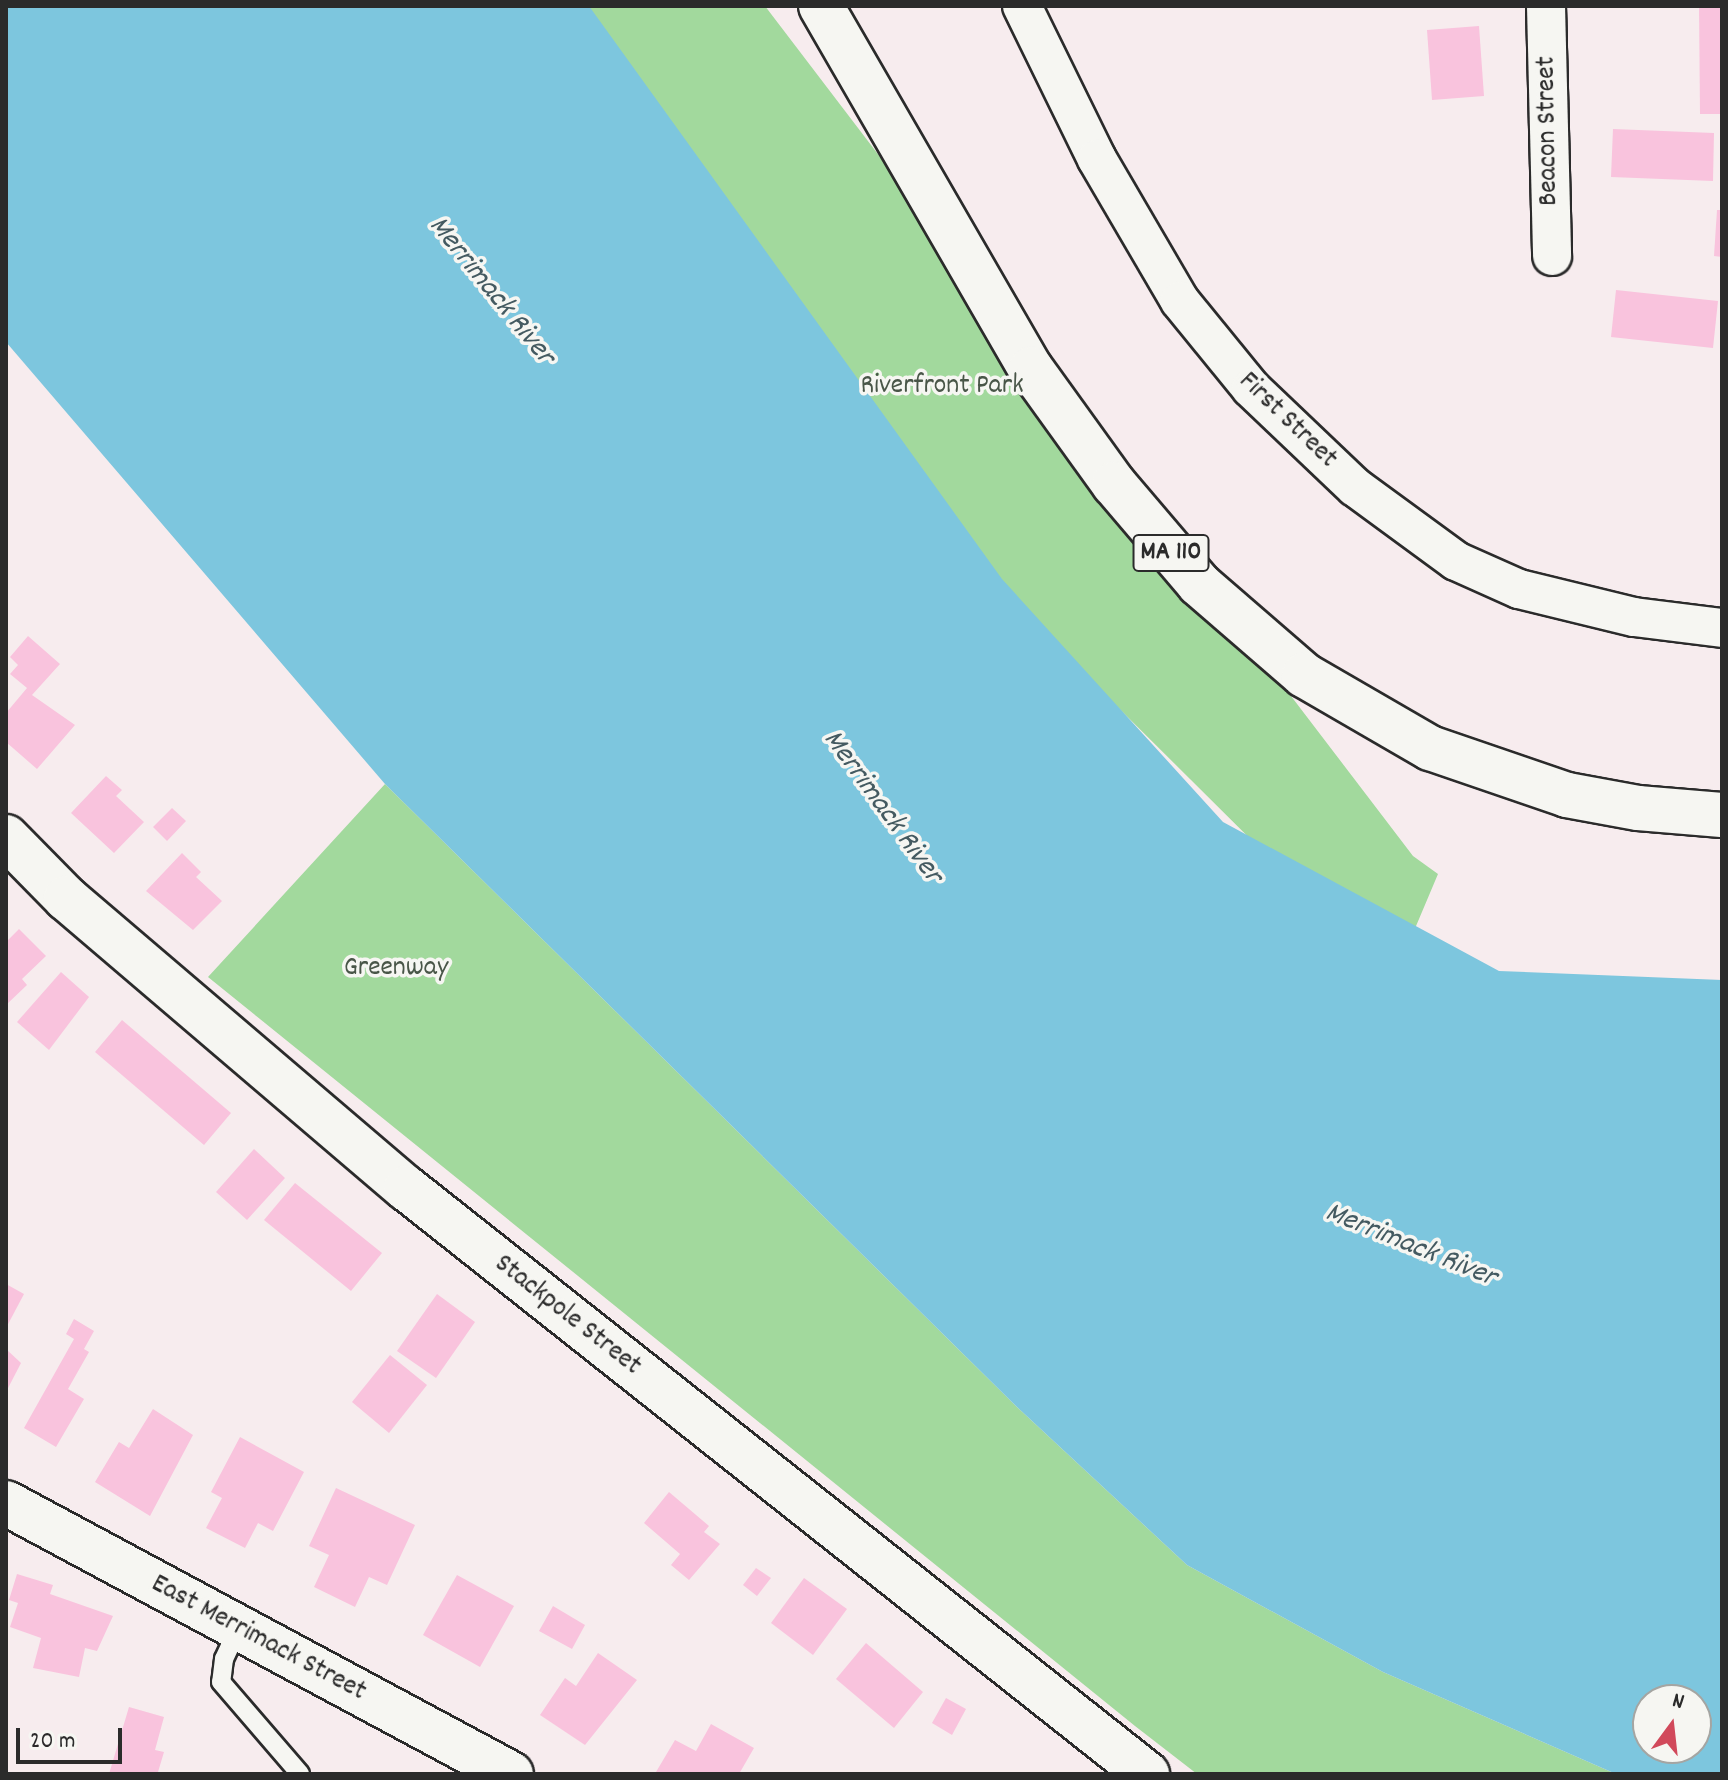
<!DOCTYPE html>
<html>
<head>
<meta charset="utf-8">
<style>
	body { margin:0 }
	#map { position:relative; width:1728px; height:1780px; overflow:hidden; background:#f7ecee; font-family:Dekko,sans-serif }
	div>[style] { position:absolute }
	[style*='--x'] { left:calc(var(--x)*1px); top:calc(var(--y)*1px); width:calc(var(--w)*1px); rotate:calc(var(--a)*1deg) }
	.green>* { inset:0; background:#a2d99d }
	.water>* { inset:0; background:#7dc6de }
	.building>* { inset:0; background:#f9c3dd }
	.roads { filter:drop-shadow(2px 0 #2b2b2b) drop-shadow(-2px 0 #2b2b2b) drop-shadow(0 2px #2b2b2b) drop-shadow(0 -2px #2b2b2b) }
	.service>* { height:18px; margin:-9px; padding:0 9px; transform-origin:9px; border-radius:9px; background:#f6f6f2 }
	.minor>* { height:38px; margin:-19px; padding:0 19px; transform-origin:19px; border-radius:19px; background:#f6f6f2 }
	.tertiary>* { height:44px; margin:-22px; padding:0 22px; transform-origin:22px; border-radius:22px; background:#f6f6f2 }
	.primary>* { height:44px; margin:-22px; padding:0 22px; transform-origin:22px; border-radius:22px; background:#f6f6f2 }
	span { translate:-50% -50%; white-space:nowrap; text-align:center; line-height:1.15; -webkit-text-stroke:7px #f6f6f2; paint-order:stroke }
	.shield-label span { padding:2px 6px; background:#f6f6f2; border:2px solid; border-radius:6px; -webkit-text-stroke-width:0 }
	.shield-label { font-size:26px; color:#2b2b2b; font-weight:700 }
	.street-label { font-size:28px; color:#2b2b2b }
	.park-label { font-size:28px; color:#495648 }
	.water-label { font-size:30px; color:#445a61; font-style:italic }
	.frame { position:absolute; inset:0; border:8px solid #2b2b2b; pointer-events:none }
	.north { position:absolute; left:1632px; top:1684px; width:80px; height:80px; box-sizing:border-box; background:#f6f6f2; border:2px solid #a5a5a2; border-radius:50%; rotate:15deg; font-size:22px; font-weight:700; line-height:32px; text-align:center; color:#2b2b2b }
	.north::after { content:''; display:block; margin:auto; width:28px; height:36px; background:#d1495b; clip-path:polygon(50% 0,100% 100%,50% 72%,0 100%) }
	.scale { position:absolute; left:16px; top:1728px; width:106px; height:36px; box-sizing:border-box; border:4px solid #2b2b2b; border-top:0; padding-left:10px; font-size:24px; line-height:28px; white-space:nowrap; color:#2b2b2b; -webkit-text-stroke:6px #f6f6f2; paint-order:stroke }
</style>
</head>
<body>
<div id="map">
	<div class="green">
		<div style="clip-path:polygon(523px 6px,765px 6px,1413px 856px,1438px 874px,1400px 964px,1339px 927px,1038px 628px)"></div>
		<div style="clip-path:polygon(385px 784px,1017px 1407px,1187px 1565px,1383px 1672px,1616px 1774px,1197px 1774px,1135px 1726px,208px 977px)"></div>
	</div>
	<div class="water">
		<div style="clip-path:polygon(evenodd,6px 6px,589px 6px,1002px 579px,1223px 822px,1499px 971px,1722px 980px,1722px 1774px,1616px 1774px,1383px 1672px,1187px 1565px,1017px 1407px,385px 784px,6px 342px,6px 6px,1648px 1700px,1696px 1700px,1696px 1748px,1648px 1748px,1648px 1700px)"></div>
	</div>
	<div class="building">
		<div style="clip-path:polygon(1699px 6px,1722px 6px,1722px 114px,1700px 114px)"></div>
		<div style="clip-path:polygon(1479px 26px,1484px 96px,1432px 100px,1427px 30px)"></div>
		<div style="clip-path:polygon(1613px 129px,1714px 133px,1713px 181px,1611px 177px)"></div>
		<div style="clip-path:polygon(1717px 210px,1722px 210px,1722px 257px,1714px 256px)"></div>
		<div style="clip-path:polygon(1616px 290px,1718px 301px,1713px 348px,1611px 337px)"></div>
		<div style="clip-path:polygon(28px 636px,60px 664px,32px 695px,75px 725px,37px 769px,6px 742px,6px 713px,27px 688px,10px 674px,18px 665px,10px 657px)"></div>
		<div style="clip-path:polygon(106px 776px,122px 790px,116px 796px,144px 822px,114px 853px,71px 813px)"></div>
		<div style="clip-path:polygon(172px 808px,186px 821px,167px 841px,153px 827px)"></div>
		<div style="clip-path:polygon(182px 853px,201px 872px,196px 877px,222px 901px,193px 930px,146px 891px)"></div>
		<div style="clip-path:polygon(19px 929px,46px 956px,22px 979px,27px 985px,6px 1005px,6px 942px)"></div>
		<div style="clip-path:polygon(61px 972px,89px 997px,49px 1050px,17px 1022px)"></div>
		<div style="clip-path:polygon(122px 1020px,231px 1113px,204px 1145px,95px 1052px)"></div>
		<div style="clip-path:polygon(254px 1149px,285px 1178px,247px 1220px,216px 1192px)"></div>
		<div style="clip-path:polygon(295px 1183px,382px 1253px,351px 1291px,264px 1220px)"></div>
		<div style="clip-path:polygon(6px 1284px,24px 1294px,6px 1328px)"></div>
		<div style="clip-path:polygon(437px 1294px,475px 1322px,436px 1378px,397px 1351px)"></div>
		<div style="clip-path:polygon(74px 1319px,94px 1331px,84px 1349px,89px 1352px,68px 1389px,84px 1399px,56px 1447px,24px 1428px,74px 1339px,66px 1334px)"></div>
		<div style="clip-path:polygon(6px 1349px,21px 1363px,6px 1392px)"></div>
		<div style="clip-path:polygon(390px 1355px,427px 1385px,389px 1433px,352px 1402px)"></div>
		<div style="clip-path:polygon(153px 1409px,193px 1435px,150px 1516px,95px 1482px,119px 1442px,129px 1448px)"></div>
		<div style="clip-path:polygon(240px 1437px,304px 1472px,273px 1531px,258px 1523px,245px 1548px,206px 1528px,222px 1498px,211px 1492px)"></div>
		<div style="clip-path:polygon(336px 1488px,415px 1525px,387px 1585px,369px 1577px,355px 1607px,314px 1587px,329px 1555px,309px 1546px)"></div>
		<div style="clip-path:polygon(669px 1492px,709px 1526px,704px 1532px,720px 1544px,689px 1580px,671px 1565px,680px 1554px,644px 1523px)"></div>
		<div style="clip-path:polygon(756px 1568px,771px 1578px,757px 1596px,743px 1585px)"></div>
		<div style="clip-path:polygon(17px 1574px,53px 1585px,50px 1594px,113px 1616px,97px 1651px,85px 1648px,79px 1677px,33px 1668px,41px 1638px,10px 1627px,18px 1603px,9px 1600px)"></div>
		<div style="clip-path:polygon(457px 1575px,514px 1606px,480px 1667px,423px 1635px)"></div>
		<div style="clip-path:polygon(804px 1578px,847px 1609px,813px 1655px,771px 1623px)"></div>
		<div style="clip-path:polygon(553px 1606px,585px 1625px,572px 1649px,539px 1631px)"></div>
		<div style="clip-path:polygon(866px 1643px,923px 1692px,894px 1728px,836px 1679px)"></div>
		<div style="clip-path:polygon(598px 1653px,637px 1680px,585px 1745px,540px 1715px,565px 1678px,576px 1686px)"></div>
		<div style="clip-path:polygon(946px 1698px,966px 1709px,952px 1735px,932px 1723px)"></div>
		<div style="clip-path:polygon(129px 1707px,164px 1717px,155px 1750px,164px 1752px,158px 1772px,109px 1774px)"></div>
		<div style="clip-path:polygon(711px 1724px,754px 1748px,739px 1774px,656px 1772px,675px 1740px,696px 1751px)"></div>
	</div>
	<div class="roads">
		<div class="service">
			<div style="--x:238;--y:1629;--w:33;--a:115"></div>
			<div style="--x:224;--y:1659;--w:23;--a:97"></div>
			<div style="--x:221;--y:1682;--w:121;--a:49.3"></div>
		</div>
		<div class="minor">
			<div style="--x:1022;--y:6;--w:170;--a:63.9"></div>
			<div style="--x:1097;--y:159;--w:164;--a:59.7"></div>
			<div style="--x:1180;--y:301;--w:112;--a:50.8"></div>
			<div style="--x:1251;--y:388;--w:144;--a:43.6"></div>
			<div style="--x:1355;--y:487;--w:125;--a:36.2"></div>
			<div style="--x:1456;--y:561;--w:69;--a:24"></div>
			<div style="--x:1519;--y:589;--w:118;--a:13.7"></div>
			<div style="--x:1634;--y:617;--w:89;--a:7.1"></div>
			<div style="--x:1546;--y:6;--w:250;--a:88.6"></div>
		</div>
		<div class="tertiary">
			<div style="--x:6;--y:837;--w:86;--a:45.5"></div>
			<div style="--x:66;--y:898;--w:447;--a:40.5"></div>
			<div style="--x:406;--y:1188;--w:945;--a:38.34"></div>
			<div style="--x:6;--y:1503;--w:573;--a:28.22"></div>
		</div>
		<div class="primary">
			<div style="--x:821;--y:6;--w:419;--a:60"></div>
			<div style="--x:1031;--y:369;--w:142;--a:54.2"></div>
			<div style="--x:1114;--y:484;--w:131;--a:49.6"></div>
			<div style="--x:1199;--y:584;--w:139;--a:40.9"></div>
			<div style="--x:1304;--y:675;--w:146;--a:30.1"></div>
			<div style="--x:1430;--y:748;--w:145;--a:18.9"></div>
			<div style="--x:1567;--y:795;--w:72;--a:10.4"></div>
			<div style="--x:1638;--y:808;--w:84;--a:4.8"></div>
		</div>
	</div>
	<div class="shield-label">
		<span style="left:1171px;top:553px">MA 110</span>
	</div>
	<div class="street-label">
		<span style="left:1549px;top:131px;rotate:-91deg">Beacon Street</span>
		<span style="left:1287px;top:421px;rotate:44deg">First Street</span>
		<span style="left:567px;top:1316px;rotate:38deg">Stackpole Street</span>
		<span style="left:258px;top:1639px;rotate:28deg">East Merrimack Street</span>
	</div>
	<div class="park-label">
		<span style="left:942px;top:387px">Riverfront Park</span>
		<span style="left:396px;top:969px">Greenway</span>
	</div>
	<div class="water-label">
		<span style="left:490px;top:292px;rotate:51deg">Merrimack River</span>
		<span style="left:881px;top:808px;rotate:54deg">Merrimack River</span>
		<span style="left:1410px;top:1247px;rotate:22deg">Merrimack River</span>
	</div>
	<div class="frame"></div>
	<div class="north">N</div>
	<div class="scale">20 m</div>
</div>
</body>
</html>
